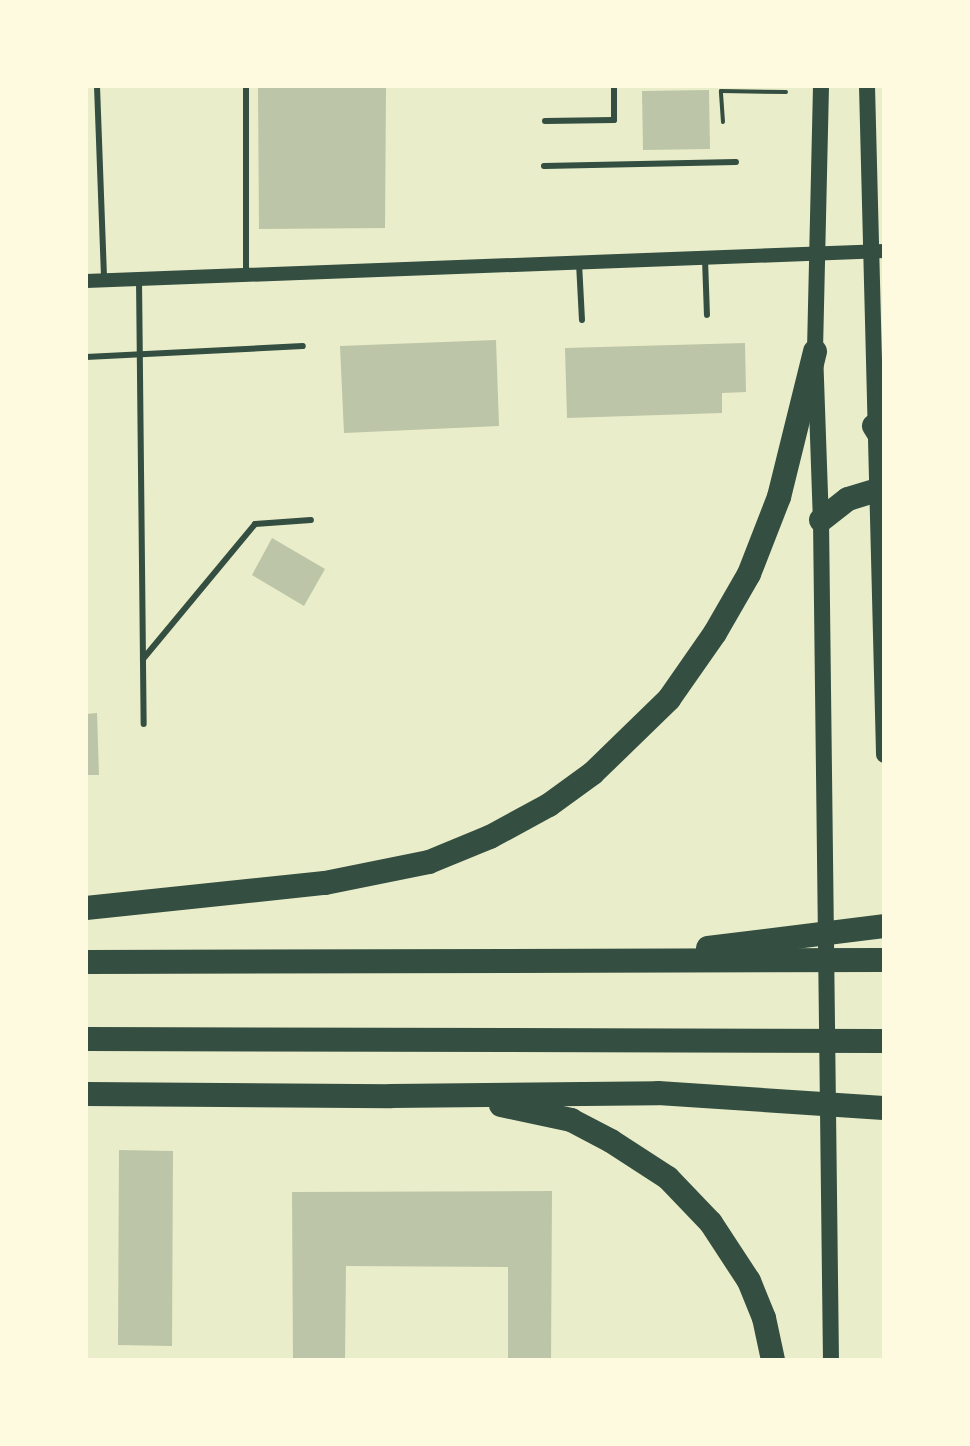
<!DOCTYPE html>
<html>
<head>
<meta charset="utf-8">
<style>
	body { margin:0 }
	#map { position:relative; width:970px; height:1446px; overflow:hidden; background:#e9edc9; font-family:Raleway,sans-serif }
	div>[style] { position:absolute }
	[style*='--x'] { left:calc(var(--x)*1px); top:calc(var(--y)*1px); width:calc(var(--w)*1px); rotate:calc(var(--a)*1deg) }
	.building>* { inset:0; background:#bcc5a7 }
	.path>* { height:4px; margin:-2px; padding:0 2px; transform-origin:2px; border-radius:2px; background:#344e41 }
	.service>* { height:6px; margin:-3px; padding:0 3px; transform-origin:3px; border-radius:3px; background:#344e41 }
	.tertiary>* { height:14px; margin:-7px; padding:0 7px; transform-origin:7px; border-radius:7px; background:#344e41 }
	.secondary>* { height:16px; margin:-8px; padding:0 8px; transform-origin:8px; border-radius:8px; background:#344e41 }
	.motorway>* { height:24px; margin:-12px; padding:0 12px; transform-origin:12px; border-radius:12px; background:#344e41 }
	span { translate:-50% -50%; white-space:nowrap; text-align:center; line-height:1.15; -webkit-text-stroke:8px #fefae0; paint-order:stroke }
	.frame { position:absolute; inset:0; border:88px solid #fefae0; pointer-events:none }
</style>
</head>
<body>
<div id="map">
	<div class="building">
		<div style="clip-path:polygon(258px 86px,386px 86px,385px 228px,259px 229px)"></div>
		<div style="clip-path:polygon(709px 90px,710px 149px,643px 150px,642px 91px)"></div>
		<div style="clip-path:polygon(496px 340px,499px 426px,344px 433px,340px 346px)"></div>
		<div style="clip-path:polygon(745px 343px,746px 392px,722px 393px,722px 413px,567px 418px,565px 348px)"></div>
		<div style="clip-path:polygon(272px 538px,325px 569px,304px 606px,252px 575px)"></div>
		<div style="clip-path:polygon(97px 713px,99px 775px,86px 775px,86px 714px)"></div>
		<div style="clip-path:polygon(119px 1150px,173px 1151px,172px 1346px,118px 1345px)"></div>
		<div style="clip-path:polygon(552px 1191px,551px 1360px,508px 1360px,508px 1267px,346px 1266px,345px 1360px,293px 1360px,292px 1192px)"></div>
	</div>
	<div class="path">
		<div style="--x:723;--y:122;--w:31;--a:-94"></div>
		<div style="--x:721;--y:91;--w:65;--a:0.9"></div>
	</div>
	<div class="service">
		<div style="--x:97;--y:86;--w:194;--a:87.9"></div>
		<div style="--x:545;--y:121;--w:69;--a:-0.8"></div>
		<div style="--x:614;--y:120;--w:34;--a:-90"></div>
		<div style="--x:544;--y:166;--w:192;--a:-1.2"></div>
		<div style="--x:705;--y:259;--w:56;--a:88"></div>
		<div style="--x:579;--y:263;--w:57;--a:87"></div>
		<div style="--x:246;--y:274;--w:188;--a:-90"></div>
		<div style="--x:139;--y:279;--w:445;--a:89.4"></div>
		<div style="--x:86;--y:357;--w:217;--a:-2.9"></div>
		<div style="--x:143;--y:659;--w:175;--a:-50.3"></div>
		<div style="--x:255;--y:524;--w:56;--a:-4.1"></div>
	</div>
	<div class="tertiary">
		<div style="--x:86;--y:281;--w:799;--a:-2.15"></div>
	</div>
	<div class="secondary">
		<div style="--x:821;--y:86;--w:265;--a:91.3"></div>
		<div style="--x:815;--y:351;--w:169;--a:88"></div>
		<div style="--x:821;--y:520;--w:840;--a:89.32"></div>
		<div style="--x:867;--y:86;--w:669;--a:88.54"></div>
	</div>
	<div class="motorway">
		<div style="--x:874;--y:426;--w:19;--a:58"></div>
		<div style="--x:821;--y:520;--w:34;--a:-38"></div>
		<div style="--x:848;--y:499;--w:38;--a:-17"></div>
		<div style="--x:86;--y:908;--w:240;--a:-6"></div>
		<div style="--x:325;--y:883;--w:106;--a:-11.4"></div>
		<div style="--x:429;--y:862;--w:66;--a:-22.3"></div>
		<div style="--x:490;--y:837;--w:67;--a:-28.5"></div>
		<div style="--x:549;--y:805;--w:54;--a:-36"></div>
		<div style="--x:593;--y:773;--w:106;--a:-44.2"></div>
		<div style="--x:669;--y:699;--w:80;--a:-55.1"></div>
		<div style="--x:715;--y:633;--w:68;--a:-60"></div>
		<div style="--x:749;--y:574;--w:83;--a:-68.7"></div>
		<div style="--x:779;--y:497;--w:150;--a:-76.1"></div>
		<div style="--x:708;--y:948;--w:177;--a:-7.1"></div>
		<div style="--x:86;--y:962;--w:798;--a:-0.14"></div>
		<div style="--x:86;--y:1039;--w:798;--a:0.14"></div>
		<div style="--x:86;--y:1094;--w:305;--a:0.4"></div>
		<div style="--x:391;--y:1096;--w:267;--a:-0.6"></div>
		<div style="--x:658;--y:1093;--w:226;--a:3.8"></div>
		<div style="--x:501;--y:1105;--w:72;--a:12.1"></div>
		<div style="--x:571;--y:1120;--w:45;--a:27.7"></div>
		<div style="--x:611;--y:1141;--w:68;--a:33"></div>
		<div style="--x:668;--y:1178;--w:62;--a:46.3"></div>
		<div style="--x:711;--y:1223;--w:69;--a:56.8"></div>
		<div style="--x:749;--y:1281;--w:40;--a:68"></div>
		<div style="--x:764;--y:1318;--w:43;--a:77.9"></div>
	</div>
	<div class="frame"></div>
</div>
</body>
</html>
